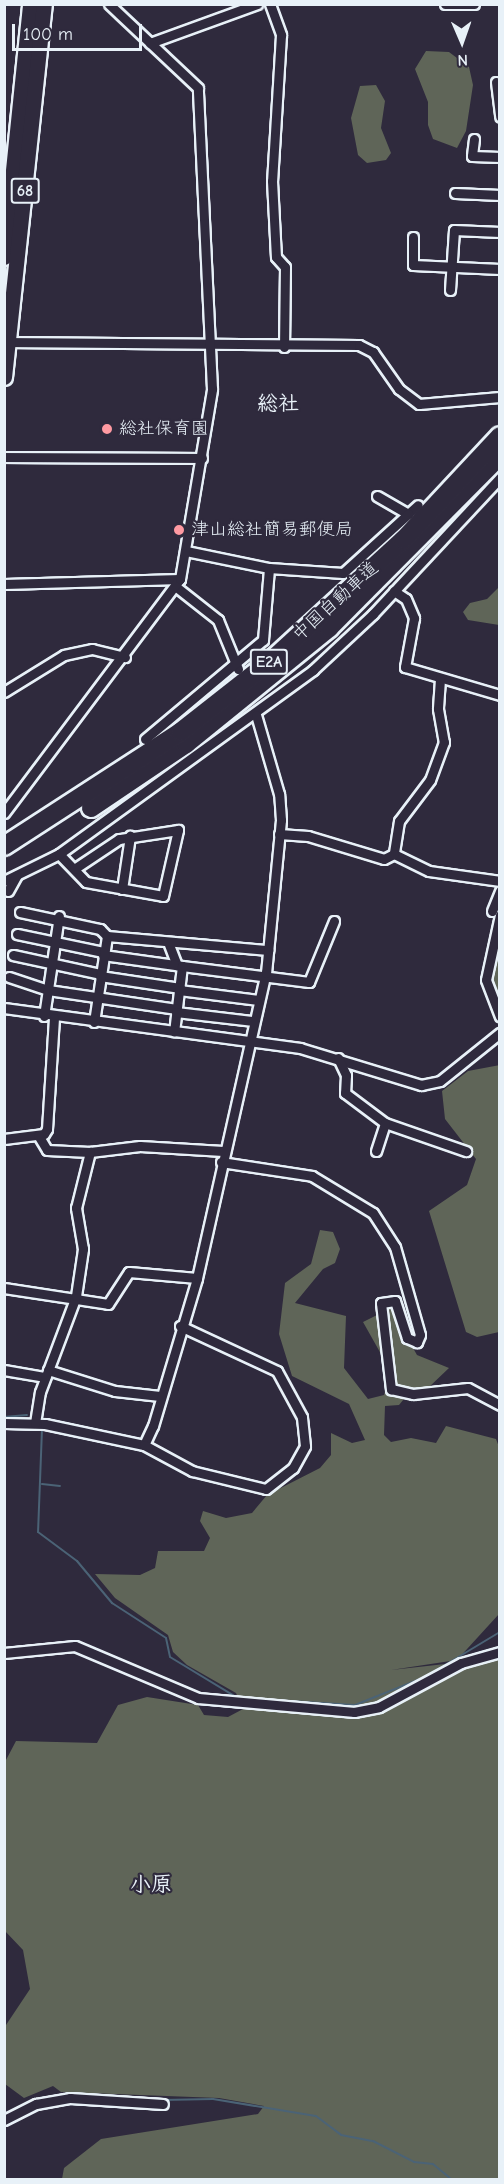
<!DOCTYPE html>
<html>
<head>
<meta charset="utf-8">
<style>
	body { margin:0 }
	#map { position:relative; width:504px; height:2184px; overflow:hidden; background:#2f2a3d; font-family:"Comic Neue","Klee One",sans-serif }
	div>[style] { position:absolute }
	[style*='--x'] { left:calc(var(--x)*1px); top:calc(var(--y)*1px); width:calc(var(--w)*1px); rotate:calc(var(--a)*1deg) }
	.green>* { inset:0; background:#5f6558 }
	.stream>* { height:2px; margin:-1px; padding:0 1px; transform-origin:1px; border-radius:1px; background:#4b6376 }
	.roads { filter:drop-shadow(2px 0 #e8f1f8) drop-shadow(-2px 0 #e8f1f8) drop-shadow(0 2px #e8f1f8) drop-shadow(0 -2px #e8f1f8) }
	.minor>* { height:9px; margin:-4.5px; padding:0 4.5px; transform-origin:4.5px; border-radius:4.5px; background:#2f2a3d }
	.primary>* { height:15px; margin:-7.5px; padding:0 7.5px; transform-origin:7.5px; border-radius:7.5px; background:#2f2a3d }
	.motorway>* { height:18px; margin:-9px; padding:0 9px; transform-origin:9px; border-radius:9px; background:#2f2a3d }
	.dots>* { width:16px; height:16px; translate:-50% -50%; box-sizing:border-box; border:3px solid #2f2a3d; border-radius:50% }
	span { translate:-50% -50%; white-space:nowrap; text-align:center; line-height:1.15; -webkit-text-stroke:4.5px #2f2a3d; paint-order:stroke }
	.shield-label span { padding:2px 4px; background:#2f2a3d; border:2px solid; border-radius:4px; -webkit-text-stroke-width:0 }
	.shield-label { font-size:16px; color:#e8f1f8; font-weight:700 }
	.poi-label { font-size:18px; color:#e8f1f8 }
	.left { translate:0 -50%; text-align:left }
	.street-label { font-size:18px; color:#e8f1f8 }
	.quarter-label { font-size:21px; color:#e8f1f8; font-weight:700 }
	.frame { position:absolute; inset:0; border:6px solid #e8f1f8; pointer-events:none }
	.north { position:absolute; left:432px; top:12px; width:60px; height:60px; -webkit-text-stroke:4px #2f2a3d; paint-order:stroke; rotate:178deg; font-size:16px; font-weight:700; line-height:24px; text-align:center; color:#e8f1f8 }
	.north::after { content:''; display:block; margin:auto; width:21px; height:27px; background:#e8f1f8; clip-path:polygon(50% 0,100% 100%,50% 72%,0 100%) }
	.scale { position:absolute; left:12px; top:24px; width:130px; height:27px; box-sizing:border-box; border:3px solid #e8f1f8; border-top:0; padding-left:8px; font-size:18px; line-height:21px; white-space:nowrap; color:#e8f1f8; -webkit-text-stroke:4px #2f2a3d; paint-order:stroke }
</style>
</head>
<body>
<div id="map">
	<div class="green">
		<div style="clip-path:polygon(426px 51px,449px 52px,469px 67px,473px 85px,466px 131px,457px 148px,433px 139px,428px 125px,428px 102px,415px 69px)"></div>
		<div style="clip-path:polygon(376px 85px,385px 101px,381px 128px,391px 153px,386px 160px,367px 163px,358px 155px,351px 118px,360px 86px)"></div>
		<div style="clip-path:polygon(499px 587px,499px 625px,468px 620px,463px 612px,470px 603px,487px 599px)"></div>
		<div style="clip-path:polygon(499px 928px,499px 1006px,491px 969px)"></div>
		<div style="clip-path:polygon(500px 1065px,499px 1332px,477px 1337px,466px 1332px,429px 1211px,467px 1185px,476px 1159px,445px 1119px,442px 1091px,468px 1071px)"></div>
		<div style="clip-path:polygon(320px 1230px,333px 1232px,340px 1249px,335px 1263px,323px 1269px,295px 1303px,346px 1316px,344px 1368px,368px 1399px,384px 1395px,386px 1388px,381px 1354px,363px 1322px,377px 1315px,379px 1337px,390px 1344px,389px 1306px,417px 1355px,449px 1368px,428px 1388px,408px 1394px,399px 1405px,385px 1406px,384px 1435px,391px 1442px,411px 1438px,436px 1443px,446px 1426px,496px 1439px,499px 1447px,499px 1614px,457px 1660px,391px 1670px,499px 1658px,499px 2179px,62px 2179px,64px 2168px,101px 2139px,258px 2114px,264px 2106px,219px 2098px,61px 2092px,53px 2086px,24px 2098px,5px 2084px,6px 2025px,30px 1989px,23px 1950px,5px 1931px,6px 1760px,16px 1741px,97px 1743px,118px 1705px,147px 1697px,198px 1705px,204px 1715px,228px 1717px,243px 1709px,236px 1693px,187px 1665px,173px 1652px,168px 1635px,115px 1598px,95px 1574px,140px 1575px,155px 1568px,158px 1551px,204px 1551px,210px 1538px,200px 1521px,203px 1511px,226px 1518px,252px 1513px,267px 1495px,320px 1468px,331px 1455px,331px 1433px,352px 1443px,365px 1440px,349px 1404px,292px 1376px,279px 1334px,285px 1283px,311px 1264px)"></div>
	</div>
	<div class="stream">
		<div style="--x:4;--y:1417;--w:23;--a:-5"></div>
		<div style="--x:42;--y:1429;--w:103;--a:92.2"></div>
		<div style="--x:38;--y:1532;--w:49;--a:36.6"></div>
		<div style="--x:77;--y:1561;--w:55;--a:50.2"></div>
		<div style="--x:112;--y:1603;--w:64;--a:32.9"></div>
		<div style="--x:166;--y:1638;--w:19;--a:78"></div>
		<div style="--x:170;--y:1657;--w:77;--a:31.2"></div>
		<div style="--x:42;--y:1484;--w:18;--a:6"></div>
		<div style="--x:430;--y:1674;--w:82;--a:-31"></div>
		<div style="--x:257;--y:1699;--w:98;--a:3.5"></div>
		<div style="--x:355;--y:1705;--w:75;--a:-21.8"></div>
		<div style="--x:162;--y:2100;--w:51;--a:-1.1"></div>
		<div style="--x:213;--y:2099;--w:104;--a:9.4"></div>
		<div style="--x:316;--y:2116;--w:31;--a:37"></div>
		<div style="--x:341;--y:2135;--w:33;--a:11"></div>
		<div style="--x:373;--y:2141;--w:46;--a:27.1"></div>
		<div style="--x:414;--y:2162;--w:19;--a:6"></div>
		<div style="--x:433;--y:2164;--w:25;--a:40"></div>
	</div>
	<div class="roads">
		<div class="minor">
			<div style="--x:270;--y:4;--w:33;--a:70"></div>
			<div style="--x:281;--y:35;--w:146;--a:93.5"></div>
			<div style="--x:272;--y:181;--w:76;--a:87"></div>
			<div style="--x:276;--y:257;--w:13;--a:48"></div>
			<div style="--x:285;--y:267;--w:80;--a:90.7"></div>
			<div style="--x:445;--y:4;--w:29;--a:0"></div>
			<div style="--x:150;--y:43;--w:114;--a:-20"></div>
			<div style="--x:496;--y:82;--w:35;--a:83"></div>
			<div style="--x:474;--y:139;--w:17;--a:97"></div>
			<div style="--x:472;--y:156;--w:28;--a:2"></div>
			<div style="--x:455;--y:193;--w:45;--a:2.5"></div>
			<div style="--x:413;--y:237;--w:28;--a:90"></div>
			<div style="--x:413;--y:265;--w:87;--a:2.6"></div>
			<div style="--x:450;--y:290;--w:60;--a:-86.2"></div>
			<div style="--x:454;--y:230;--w:46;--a:2.5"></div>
			<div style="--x:4;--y:342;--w:355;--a:0.5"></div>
			<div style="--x:359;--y:345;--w:16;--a:27"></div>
			<div style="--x:373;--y:352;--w:45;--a:54.9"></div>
			<div style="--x:399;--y:389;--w:25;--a:37"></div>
			<div style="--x:419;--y:404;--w:81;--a:-4.9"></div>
			<div style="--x:4;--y:457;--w:198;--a:0.3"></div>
			<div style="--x:377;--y:496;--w:36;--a:30"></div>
			<div style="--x:408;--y:514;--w:13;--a:-42"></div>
			<div style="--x:186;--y:551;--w:85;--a:11.6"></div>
			<div style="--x:269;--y:568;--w:74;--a:3.9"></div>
			<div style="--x:343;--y:573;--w:88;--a:-42.2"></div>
			<div style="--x:4;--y:584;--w:176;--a:-1.6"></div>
			<div style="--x:175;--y:586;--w:55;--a:38.3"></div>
			<div style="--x:218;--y:620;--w:53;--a:67.8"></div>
			<div style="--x:394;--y:591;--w:14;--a:34"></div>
			<div style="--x:406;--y:599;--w:21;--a:67"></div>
			<div style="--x:414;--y:618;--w:50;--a:100.4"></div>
			<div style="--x:405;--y:667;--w:99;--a:16.4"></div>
			<div style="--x:440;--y:679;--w:30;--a:94"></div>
			<div style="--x:438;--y:709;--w:34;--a:80"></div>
			<div style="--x:444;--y:742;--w:40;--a:110.2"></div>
			<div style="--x:430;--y:780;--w:51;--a:127.1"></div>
			<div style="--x:399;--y:821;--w:33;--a:99"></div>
			<div style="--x:394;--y:854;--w:39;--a:26"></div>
			<div style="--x:429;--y:871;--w:72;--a:8"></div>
			<div style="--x:4;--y:692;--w:70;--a:-31.7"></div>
			<div style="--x:64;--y:655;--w:29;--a:-12"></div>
			<div style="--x:92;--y:649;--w:34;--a:14"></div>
			<div style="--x:145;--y:739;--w:154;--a:-40"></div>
			<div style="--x:263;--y:640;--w:72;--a:-85.2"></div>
			<div style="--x:4;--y:813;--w:293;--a:-53.1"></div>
			<div style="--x:180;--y:579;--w:193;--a:-80.4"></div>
			<div style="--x:212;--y:389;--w:301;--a:-92.7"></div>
			<div style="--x:198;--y:88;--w:122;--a:-136.7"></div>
			<div style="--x:279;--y:834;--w:29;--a:4"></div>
			<div style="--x:308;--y:836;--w:79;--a:16.8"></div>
			<div style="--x:384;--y:859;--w:11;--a:-27"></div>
			<div style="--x:59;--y:854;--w:39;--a:46"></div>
			<div style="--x:86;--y:882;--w:78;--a:10.3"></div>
			<div style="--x:163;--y:896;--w:68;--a:-77.2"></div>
			<div style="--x:178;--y:830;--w:60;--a:171.3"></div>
			<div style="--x:119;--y:839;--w:54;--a:146.3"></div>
			<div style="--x:4;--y:881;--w:61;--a:-26.1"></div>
			<div style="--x:59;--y:854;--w:314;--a:-35.9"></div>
			<div style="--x:313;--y:670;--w:82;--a:-43"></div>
			<div style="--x:373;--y:614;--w:186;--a:-47"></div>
			<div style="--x:122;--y:889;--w:54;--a:-81.4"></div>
			<div style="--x:8;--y:891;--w:18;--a:-61"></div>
			<div style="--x:492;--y:911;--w:22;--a:-68"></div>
			<div style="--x:20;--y:912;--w:82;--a:12"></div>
			<div style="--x:100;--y:929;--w:10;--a:45"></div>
			<div style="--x:500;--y:915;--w:66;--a:102.2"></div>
			<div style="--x:486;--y:980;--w:39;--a:69"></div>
			<div style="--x:17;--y:934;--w:88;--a:11.8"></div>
			<div style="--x:168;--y:942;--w:25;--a:69"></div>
			<div style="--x:13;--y:955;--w:89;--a:12.3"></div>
			<div style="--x:103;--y:955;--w:80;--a:7.9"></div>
			<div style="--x:182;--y:966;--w:66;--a:96.9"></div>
			<div style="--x:182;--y:966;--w:128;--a:7.2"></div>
			<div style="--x:309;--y:982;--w:66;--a:-67.7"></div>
			<div style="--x:100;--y:976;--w:81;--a:8.5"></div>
			<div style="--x:9;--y:977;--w:41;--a:18.4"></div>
			<div style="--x:48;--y:990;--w:130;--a:8.4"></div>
			<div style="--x:179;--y:990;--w:80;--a:7.2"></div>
			<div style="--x:4;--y:1008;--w:299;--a:7.7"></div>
			<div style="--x:300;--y:1048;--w:127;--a:17"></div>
			<div style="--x:421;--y:1085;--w:19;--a:-12"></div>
			<div style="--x:440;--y:1081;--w:77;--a:-38.7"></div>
			<div style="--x:176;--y:1012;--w:78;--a:6.7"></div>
			<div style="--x:44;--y:1016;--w:101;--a:-81.5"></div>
			<div style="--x:94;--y:1022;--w:87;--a:-81.4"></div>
			<div style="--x:107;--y:936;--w:162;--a:5"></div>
			<div style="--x:338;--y:1058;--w:19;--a:65"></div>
			<div style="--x:346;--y:1075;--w:18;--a:93"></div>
			<div style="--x:345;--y:1093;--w:50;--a:36.9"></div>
			<div style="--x:385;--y:1123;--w:86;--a:19.1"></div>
			<div style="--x:4;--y:1139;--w:40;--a:-7.1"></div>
			<div style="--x:44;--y:1134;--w:6;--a:-59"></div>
			<div style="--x:47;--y:1129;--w:111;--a:-86.4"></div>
			<div style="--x:376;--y:1151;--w:29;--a:-72"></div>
			<div style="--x:90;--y:1152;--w:50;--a:-6.8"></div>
			<div style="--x:140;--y:1146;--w:83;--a:3.4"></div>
			<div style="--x:221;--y:1162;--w:92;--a:8.7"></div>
			<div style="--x:312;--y:1176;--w:71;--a:31.2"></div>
			<div style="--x:373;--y:1213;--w:40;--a:57.1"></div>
			<div style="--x:395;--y:1247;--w:91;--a:74.1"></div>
			<div style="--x:420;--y:1335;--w:8;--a:113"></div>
			<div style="--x:417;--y:1342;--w:11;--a:-158"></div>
			<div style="--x:407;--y:1338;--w:39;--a:-108"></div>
			<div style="--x:395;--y:1301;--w:14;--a:172"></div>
			<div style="--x:381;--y:1303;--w:87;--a:83.4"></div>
			<div style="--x:391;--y:1389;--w:23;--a:13"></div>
			<div style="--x:413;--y:1394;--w:55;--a:-6.2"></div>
			<div style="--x:468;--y:1388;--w:36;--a:28"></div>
			<div style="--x:4;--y:1288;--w:105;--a:8.7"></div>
			<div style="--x:108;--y:1304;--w:38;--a:-57"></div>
			<div style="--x:129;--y:1272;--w:68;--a:5"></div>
			<div style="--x:4;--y:1370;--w:42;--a:9.7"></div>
			<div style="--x:48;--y:1370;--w:70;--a:17.4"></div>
			<div style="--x:115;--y:1391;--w:45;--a:6.3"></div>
			<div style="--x:4;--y:1423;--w:41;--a:1.4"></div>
			<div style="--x:45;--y:1424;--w:101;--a:12"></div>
			<div style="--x:144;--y:1445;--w:21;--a:-65"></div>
			<div style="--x:153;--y:1426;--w:154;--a:-73.4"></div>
			<div style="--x:197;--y:1278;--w:313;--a:-77.3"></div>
			<div style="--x:266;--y:973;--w:154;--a:-84.4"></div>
			<div style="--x:281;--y:820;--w:26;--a:-94"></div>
			<div style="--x:279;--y:794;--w:82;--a:-106.2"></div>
			<div style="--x:35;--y:1423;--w:31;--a:-81"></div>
			<div style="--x:40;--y:1392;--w:103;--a:-69.4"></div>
			<div style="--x:76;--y:1296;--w:48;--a:-81.5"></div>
			<div style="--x:83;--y:1249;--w:42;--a:-99.7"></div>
			<div style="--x:76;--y:1208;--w:58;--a:-76"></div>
			<div style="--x:90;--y:1152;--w:43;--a:-177.3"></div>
			<div style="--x:47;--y:1150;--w:17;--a:-121"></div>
			<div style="--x:144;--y:1445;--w:55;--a:28.4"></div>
			<div style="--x:192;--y:1471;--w:76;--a:13.7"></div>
			<div style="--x:266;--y:1489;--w:34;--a:-38"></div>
			<div style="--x:293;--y:1468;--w:25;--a:-61"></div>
			<div style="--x:305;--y:1446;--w:29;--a:-96"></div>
			<div style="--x:302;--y:1417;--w:52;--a:-118.5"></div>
			<div style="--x:277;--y:1371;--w:107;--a:-155.1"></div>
			<div style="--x:4;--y:1653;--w:71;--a:-5.6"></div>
			<div style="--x:75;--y:1646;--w:134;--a:22.9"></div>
			<div style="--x:198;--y:1698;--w:157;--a:5.1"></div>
			<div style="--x:354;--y:1712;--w:25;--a:-11"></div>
			<div style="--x:379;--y:1707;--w:93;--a:-28.2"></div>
			<div style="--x:461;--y:1663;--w:41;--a:-15.8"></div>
			<div style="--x:4;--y:2120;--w:36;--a:-27"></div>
			<div style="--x:36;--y:2104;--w:35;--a:-10"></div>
			<div style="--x:70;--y:2098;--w:93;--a:3.7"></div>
		</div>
		<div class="primary">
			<div style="--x:4;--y:257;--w:254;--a:-84.1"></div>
			<div style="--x:4;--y:377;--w:375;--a:-83.9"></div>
		</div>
		<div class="motorway">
			<div style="--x:91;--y:808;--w:115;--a:-34"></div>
			<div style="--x:186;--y:744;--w:184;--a:-39"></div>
			<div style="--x:329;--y:628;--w:243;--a:-45.2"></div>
			<div style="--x:4;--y:846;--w:210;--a:-32.9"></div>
			<div style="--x:180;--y:732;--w:120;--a:-38.2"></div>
			<div style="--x:274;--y:658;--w:175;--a:-42.5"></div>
			<div style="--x:403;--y:540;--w:142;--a:-47"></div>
		</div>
	</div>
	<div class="dots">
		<div style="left:107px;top:429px;background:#ff9aa2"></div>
		<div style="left:179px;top:530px;background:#ff9aa2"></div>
	</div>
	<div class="shield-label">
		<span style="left:25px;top:191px">68</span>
		<span style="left:269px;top:662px">E2A</span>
	</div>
	<div class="poi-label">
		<span class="left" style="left:119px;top:429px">総社保育園</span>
		<span class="left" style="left:191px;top:530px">津山総社簡易郵便局</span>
	</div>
	<div class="street-label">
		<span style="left:336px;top:602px;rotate:-42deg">中国自動車道</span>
	</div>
	<div class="quarter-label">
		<span style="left:278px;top:403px">総社</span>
		<span style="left:151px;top:1884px">小原</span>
	</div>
	<div class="frame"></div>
	<div class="north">N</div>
	<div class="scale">100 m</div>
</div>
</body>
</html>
